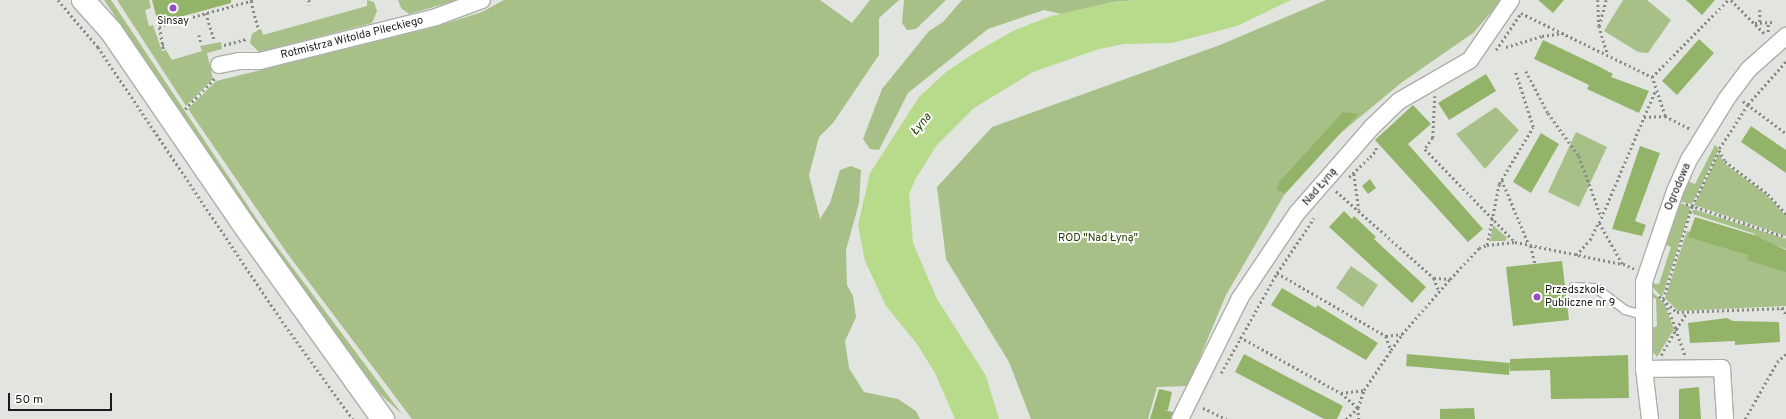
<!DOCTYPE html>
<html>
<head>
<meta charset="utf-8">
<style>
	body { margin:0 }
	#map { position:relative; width:1786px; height:419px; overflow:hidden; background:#e2e5df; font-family:Overpass,sans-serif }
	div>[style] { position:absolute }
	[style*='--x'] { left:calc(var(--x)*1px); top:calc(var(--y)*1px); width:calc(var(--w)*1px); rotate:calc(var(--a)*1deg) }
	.green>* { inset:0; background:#a6c087 }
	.water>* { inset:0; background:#b7da8b }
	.building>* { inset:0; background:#93b468 }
	.path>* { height:2.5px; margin-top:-1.25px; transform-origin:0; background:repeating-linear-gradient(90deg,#868884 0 2px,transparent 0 5px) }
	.roads { filter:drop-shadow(1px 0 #acafa9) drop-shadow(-1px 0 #acafa9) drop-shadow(0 1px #acafa9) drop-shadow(0 -1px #acafa9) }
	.lane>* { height:8px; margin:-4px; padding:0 4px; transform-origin:4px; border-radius:4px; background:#fff }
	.street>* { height:16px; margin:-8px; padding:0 8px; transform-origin:8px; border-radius:8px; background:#fff }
	.secondary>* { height:22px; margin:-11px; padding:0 11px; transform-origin:11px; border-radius:11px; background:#fff }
	.dots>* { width:11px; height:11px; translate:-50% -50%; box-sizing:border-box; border:2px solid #fff; border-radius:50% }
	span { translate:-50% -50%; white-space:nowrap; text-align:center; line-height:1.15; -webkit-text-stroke:3.5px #fff; paint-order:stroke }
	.poi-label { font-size:11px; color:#1b1c1a }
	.left { translate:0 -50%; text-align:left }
	.street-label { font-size:11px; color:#1b1c1a }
	.park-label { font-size:11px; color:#293d03 }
	.water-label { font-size:12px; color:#273b01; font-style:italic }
	.scale { position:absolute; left:8px; top:393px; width:104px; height:18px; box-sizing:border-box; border:2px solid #1b1c1a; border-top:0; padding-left:5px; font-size:12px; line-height:14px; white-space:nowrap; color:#1b1c1a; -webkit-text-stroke:3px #fff; paint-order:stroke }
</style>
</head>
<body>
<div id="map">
	<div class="green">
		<div style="clip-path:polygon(104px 0,111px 0,260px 224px,402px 414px,381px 395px,292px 277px)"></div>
		<div style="clip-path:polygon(117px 0,149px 0,151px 8px,145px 10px,149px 26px,153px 25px,162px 51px,166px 50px,172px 60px,202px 51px,200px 46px,221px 42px,222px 49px,207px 53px,213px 79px,186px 106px)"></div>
		<div style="clip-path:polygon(367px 0,374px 2px,377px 11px,372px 23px,259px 52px,250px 43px,252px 34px,258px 30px,261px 29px,263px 35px,367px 6px)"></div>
		<div style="clip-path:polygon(398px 0,458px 0,409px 14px,401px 8px)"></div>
		<div style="clip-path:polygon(504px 0,820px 0,852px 23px,870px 0,899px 0,879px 18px,879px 55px,833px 123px,819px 137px,809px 175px,820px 219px,830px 203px,840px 170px,851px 166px,861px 170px,859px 203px,846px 250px,847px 285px,853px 296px,856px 317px,845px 341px,849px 368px,864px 392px,898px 399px,916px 411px,920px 419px,412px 419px,287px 253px,188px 109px,216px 81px,431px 28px,482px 12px)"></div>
		<div style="clip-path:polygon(904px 0,946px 0,916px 29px,907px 30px,902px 23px)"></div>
		<div style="clip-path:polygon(962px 0,1139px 0,1113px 2px,1062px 14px,1044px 10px,988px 29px,908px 93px,879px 150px,870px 149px,863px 139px,882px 89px,929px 31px,943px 22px)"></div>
		<div style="clip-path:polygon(1326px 0,1502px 0,1473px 33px,1401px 83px,1301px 166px,1226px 295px,1188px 386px,1157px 387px,1148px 419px,1031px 419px,1009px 362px,946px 259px,937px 187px,992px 127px,1220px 45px)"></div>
		<div style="clip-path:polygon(1623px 0,1647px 0,1671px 20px,1648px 53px,1638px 52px,1604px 31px)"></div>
		<div style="clip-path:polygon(1496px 107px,1519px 130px,1485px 169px,1456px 134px)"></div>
		<div style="clip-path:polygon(1576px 132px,1607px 147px,1579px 207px,1548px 192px)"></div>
		<div style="clip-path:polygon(1715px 145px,1719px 149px,1692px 204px,1682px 202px,1679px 200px,1685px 180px,1695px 184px)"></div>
		<div style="clip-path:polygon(1719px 153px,1724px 163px,1767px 195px,1786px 216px,1786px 236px,1694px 205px)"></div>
		<div style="clip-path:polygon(1678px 202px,1691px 207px,1662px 297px,1648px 283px,1659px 284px,1671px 247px,1661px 243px)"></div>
		<div style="clip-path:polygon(1696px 210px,1786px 239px,1786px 249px,1754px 238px,1755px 234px,1693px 214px,1692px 210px)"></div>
		<div style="clip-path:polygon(1493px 225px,1507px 238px,1505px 241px,1490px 241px)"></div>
		<div style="clip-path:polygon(1687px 231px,1750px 252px,1786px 271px,1786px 306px,1678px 311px,1665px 298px)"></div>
		<div style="clip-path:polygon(1351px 266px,1378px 285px,1363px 307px,1336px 288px)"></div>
		<div style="clip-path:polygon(1647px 287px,1664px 303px,1674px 329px,1657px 357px,1650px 349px,1646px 330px,1657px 326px,1656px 299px,1650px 296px)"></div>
	</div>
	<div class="water">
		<div style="clip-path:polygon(1139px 0,1291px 0,1237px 26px,1172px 43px,1124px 44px,1099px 49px,1033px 72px,974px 108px,937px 145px,916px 178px,909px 194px,913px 243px,937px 299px,986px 376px,999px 419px,955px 419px,935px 373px,917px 344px,886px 306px,865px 261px,858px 225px,870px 173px,919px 97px,946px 72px,976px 52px,1013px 31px,1051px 16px,1113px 2px)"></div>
	</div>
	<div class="building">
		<div style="clip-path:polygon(152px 0,231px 0,231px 3px,158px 23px)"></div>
		<div style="clip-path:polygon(1538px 0,1564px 0,1553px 13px)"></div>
		<div style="clip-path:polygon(1686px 0,1715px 0,1702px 15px)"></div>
		<div style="clip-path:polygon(1699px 39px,1714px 53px,1677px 95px,1662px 81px)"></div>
		<div style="clip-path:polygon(1543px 40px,1598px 66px,1613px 74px,1611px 77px,1649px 91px,1639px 113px,1587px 89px,1589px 85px,1534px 59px)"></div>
		<div style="clip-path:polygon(1486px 74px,1496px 91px,1449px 120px,1438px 103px)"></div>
		<div style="clip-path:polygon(1413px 105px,1431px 124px,1408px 144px,1483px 229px,1468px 242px,1375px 140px)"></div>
		<div style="clip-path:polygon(1343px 112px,1358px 114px,1285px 194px,1277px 190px,1279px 182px)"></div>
		<div style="clip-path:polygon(1751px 126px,1786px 150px,1786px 173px,1741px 142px)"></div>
		<div style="clip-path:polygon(1541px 133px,1559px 144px,1531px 193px,1513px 182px)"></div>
		<div style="clip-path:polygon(1640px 146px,1660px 153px,1635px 221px,1646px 225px,1642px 236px,1612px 229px)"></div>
		<div style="clip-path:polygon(1370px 179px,1376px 188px,1368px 194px,1362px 186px)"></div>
		<div style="clip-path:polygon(1344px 211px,1352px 219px,1354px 216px,1376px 237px,1374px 239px,1426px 287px,1412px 303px,1329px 227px)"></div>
		<div style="clip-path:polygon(1695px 217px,1754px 235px,1786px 250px,1786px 272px,1747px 260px,1748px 255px,1688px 237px)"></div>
		<div style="clip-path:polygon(1562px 261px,1569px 320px,1513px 326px,1506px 267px)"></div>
		<div style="clip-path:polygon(1282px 288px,1316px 308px,1317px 305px,1378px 343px,1366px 360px,1271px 305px)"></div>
		<div style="clip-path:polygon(1727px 318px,1733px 321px,1779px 322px,1780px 342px,1735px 345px,1735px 341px,1690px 343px,1688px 323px)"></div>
		<div style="clip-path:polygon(1244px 354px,1343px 406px,1337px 419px,1324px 419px,1235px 372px)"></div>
		<div style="clip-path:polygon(1407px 354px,1510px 363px,1509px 375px,1406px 366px)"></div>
		<div style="clip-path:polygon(1628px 355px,1629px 398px,1551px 399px,1550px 370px,1510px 371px,1510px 359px)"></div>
		<div style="clip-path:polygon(1699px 387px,1701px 419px,1679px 419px,1679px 389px)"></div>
		<div style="clip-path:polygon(1159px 389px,1172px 392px,1168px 410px,1164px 410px,1173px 412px,1171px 419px,1150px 419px)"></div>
		<div style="clip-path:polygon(1474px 408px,1475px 419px,1440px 419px,1440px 409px)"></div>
	</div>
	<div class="path">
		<div style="--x:58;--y:0;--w:62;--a:49.6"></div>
		<div style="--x:98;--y:47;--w:330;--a:56.1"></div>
		<div style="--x:282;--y:321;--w:121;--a:54.1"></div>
		<div style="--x:309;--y:0;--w:5;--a:79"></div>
		<div style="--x:1598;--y:0;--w:26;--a:88"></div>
		<div style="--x:1599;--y:26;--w:28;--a:73"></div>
		<div style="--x:1731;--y:0;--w:49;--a:45"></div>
		<div style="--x:251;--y:1;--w:28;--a:75"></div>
		<div style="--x:1760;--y:10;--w:12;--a:90"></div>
		<div style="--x:206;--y:13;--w:28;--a:73"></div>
		<div style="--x:1521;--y:13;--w:146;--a:26"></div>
		<div style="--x:1755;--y:23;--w:18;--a:-3"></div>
		<div style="--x:1599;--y:26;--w:27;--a:-75"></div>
		<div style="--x:1768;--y:32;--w:10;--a:-90"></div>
		<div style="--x:199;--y:35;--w:8;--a:76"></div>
		<div style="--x:162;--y:45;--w:5;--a:-11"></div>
		<div style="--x:224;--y:45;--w:24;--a:-15"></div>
		<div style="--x:1506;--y:47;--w:38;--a:-17"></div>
		<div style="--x:1542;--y:36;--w:22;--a:-8"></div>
		<div style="--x:163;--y:49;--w:23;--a:-100"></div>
		<div style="--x:159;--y:26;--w:98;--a:-15.3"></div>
		<div style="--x:1496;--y:50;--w:45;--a:-56"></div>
		<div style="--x:1786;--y:62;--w:57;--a:131.5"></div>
		<div style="--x:1748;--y:105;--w:54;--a:122.8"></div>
		<div style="--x:1719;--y:150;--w:13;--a:61"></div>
		<div style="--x:1725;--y:161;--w:54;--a:37.5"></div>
		<div style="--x:1768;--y:194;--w:27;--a:48"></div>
		<div style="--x:1526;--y:71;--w:47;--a:62.4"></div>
		<div style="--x:1548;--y:113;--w:53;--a:54.2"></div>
		<div style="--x:1579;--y:156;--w:64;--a:69.9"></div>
		<div style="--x:1435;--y:96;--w:42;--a:92.7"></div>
		<div style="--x:1433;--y:138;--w:14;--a:126"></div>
		<div style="--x:1425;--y:149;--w:129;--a:45.9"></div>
		<div style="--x:1743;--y:101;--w:54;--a:36.7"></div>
		<div style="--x:185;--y:109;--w:43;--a:-45.9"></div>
		<div style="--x:1665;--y:116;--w:29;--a:27"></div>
		<div style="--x:1644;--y:117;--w:28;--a:-67"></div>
		<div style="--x:1354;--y:174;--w:36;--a:82"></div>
		<div style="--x:1349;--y:177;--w:29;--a:-44"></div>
		<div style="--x:1370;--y:157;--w:9;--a:-49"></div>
		<div style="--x:1376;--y:150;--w:4;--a:-104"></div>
		<div style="--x:1502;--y:180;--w:70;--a:67.4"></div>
		<div style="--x:1336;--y:191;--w:131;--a:41.6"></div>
		<div style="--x:1434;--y:278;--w:16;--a:4"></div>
		<div style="--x:1450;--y:279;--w:42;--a:-46.9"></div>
		<div style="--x:1479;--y:248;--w:9;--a:-21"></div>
		<div style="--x:1487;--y:245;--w:62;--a:-78.9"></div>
		<div style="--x:1499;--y:184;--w:66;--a:-59.2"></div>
		<div style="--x:1533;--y:127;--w:59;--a:-107.8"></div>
		<div style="--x:1686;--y:204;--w:105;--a:18.3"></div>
		<div style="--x:1487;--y:245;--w:28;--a:-6"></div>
		<div style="--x:1515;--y:242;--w:109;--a:11.6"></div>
		<div style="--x:1531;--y:246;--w:18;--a:77"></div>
		<div style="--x:1576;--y:255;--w:21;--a:-47"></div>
		<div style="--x:1590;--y:240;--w:19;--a:-65"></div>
		<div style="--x:1634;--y:269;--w:13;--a:-157"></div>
		<div style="--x:1622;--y:264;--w:47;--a:-119.3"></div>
		<div style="--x:1599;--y:223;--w:115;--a:-67"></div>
		<div style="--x:1644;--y:117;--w:21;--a:-3"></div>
		<div style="--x:1665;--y:116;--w:41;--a:-108.4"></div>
		<div style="--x:1652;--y:77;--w:108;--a:-45.4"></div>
		<div style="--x:1277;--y:273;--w:126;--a:30"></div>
		<div style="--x:1386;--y:336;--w:16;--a:-7"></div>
		<div style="--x:1402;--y:334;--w:73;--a:-48.9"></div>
		<div style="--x:1434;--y:278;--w:14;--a:69"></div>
		<div style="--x:1659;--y:296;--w:24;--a:42"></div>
		<div style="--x:1677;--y:312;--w:109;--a:-2.1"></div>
		<div style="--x:1663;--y:299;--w:97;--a:-72.7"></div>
		<div style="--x:1692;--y:206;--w:61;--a:-63.9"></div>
		<div style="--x:1666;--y:303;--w:28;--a:69"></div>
		<div style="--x:1676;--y:329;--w:20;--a:-57"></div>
		<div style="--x:1781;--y:308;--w:8;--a:50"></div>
		<div style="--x:1386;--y:336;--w:15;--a:70"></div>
		<div style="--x:1391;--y:350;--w:19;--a:-55"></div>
		<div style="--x:1240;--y:337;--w:115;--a:29"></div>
		<div style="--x:1341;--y:393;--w:23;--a:-7"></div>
		<div style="--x:1364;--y:390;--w:48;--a:-56"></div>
		<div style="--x:1661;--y:355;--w:30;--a:-60"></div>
		<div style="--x:1676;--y:329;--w:28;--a:71"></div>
		<div style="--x:1221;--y:373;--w:115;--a:-60.8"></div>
		<div style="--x:1277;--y:273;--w:66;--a:-56.1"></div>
		<div style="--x:1341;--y:393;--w:23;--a:41"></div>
		<div style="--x:1358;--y:408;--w:19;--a:-72"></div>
		<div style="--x:1203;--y:408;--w:26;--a:25"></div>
		<div style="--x:1346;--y:419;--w:16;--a:-43"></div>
		<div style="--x:1358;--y:408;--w:11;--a:85"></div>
		<div style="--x:1745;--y:419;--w:65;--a:-60.7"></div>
		<div style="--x:1777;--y:362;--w:12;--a:-42"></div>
	</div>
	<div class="roads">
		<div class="lane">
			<div style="--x:1574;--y:287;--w:22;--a:3"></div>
			<div style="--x:1596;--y:288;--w:36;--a:37"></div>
			<div style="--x:1625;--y:310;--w:18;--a:16"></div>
		</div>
		<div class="street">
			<div style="--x:219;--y:65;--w:20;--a:-11"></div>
			<div style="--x:239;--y:61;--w:21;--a:0"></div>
			<div style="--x:260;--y:61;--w:181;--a:-14"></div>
			<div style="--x:436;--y:17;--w:49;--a:-20.3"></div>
			<div style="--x:1644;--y:369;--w:78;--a:-0.7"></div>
			<div style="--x:1722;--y:368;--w:51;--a:86.6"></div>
			<div style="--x:1180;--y:419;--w:135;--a:-63.6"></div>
			<div style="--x:1240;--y:298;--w:102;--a:-56.2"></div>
			<div style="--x:1297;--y:213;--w:114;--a:-48.9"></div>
			<div style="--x:1372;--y:127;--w:37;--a:-44"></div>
			<div style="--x:1399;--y:101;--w:82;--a:-30"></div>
			<div style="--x:1470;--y:60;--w:73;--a:-55.7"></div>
			<div style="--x:1650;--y:419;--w:50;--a:-96.8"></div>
			<div style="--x:1644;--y:369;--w:87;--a:-90"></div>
			<div style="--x:1644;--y:282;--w:96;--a:-71.2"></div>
			<div style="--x:1675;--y:191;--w:36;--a:-66"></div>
			<div style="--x:1690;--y:158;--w:70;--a:-58.3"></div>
			<div style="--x:1727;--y:98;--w:36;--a:-53"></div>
			<div style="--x:1749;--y:69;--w:50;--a:-41.7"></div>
		</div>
		<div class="secondary">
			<div style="--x:83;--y:0;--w:42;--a:47.9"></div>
			<div style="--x:111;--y:31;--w:230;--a:55.6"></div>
			<div style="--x:241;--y:221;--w:244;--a:54.4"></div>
		</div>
	</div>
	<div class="dots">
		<div style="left:173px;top:8px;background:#9250c4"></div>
		<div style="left:1537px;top:297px;background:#9250c4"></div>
	</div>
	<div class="poi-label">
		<span style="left:173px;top:21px">Sinsay</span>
		<span class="left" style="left:1545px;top:297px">Przedszkole<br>Publiczne nr 9</span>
	</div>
	<div class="street-label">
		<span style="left:352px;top:38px;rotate:-14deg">Rotmistrza Witolda Pileckiego</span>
		<span style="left:1320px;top:187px;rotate:-49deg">Nad Łyną</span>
		<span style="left:1678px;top:187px;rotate:-67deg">Ogrodowa</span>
	</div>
	<div class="park-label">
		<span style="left:1098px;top:238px">ROD "Nad Łyną"</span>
	</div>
	<div class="water-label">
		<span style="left:922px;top:125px;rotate:-50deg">Łyna</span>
	</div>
	<div class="scale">50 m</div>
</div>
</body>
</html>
